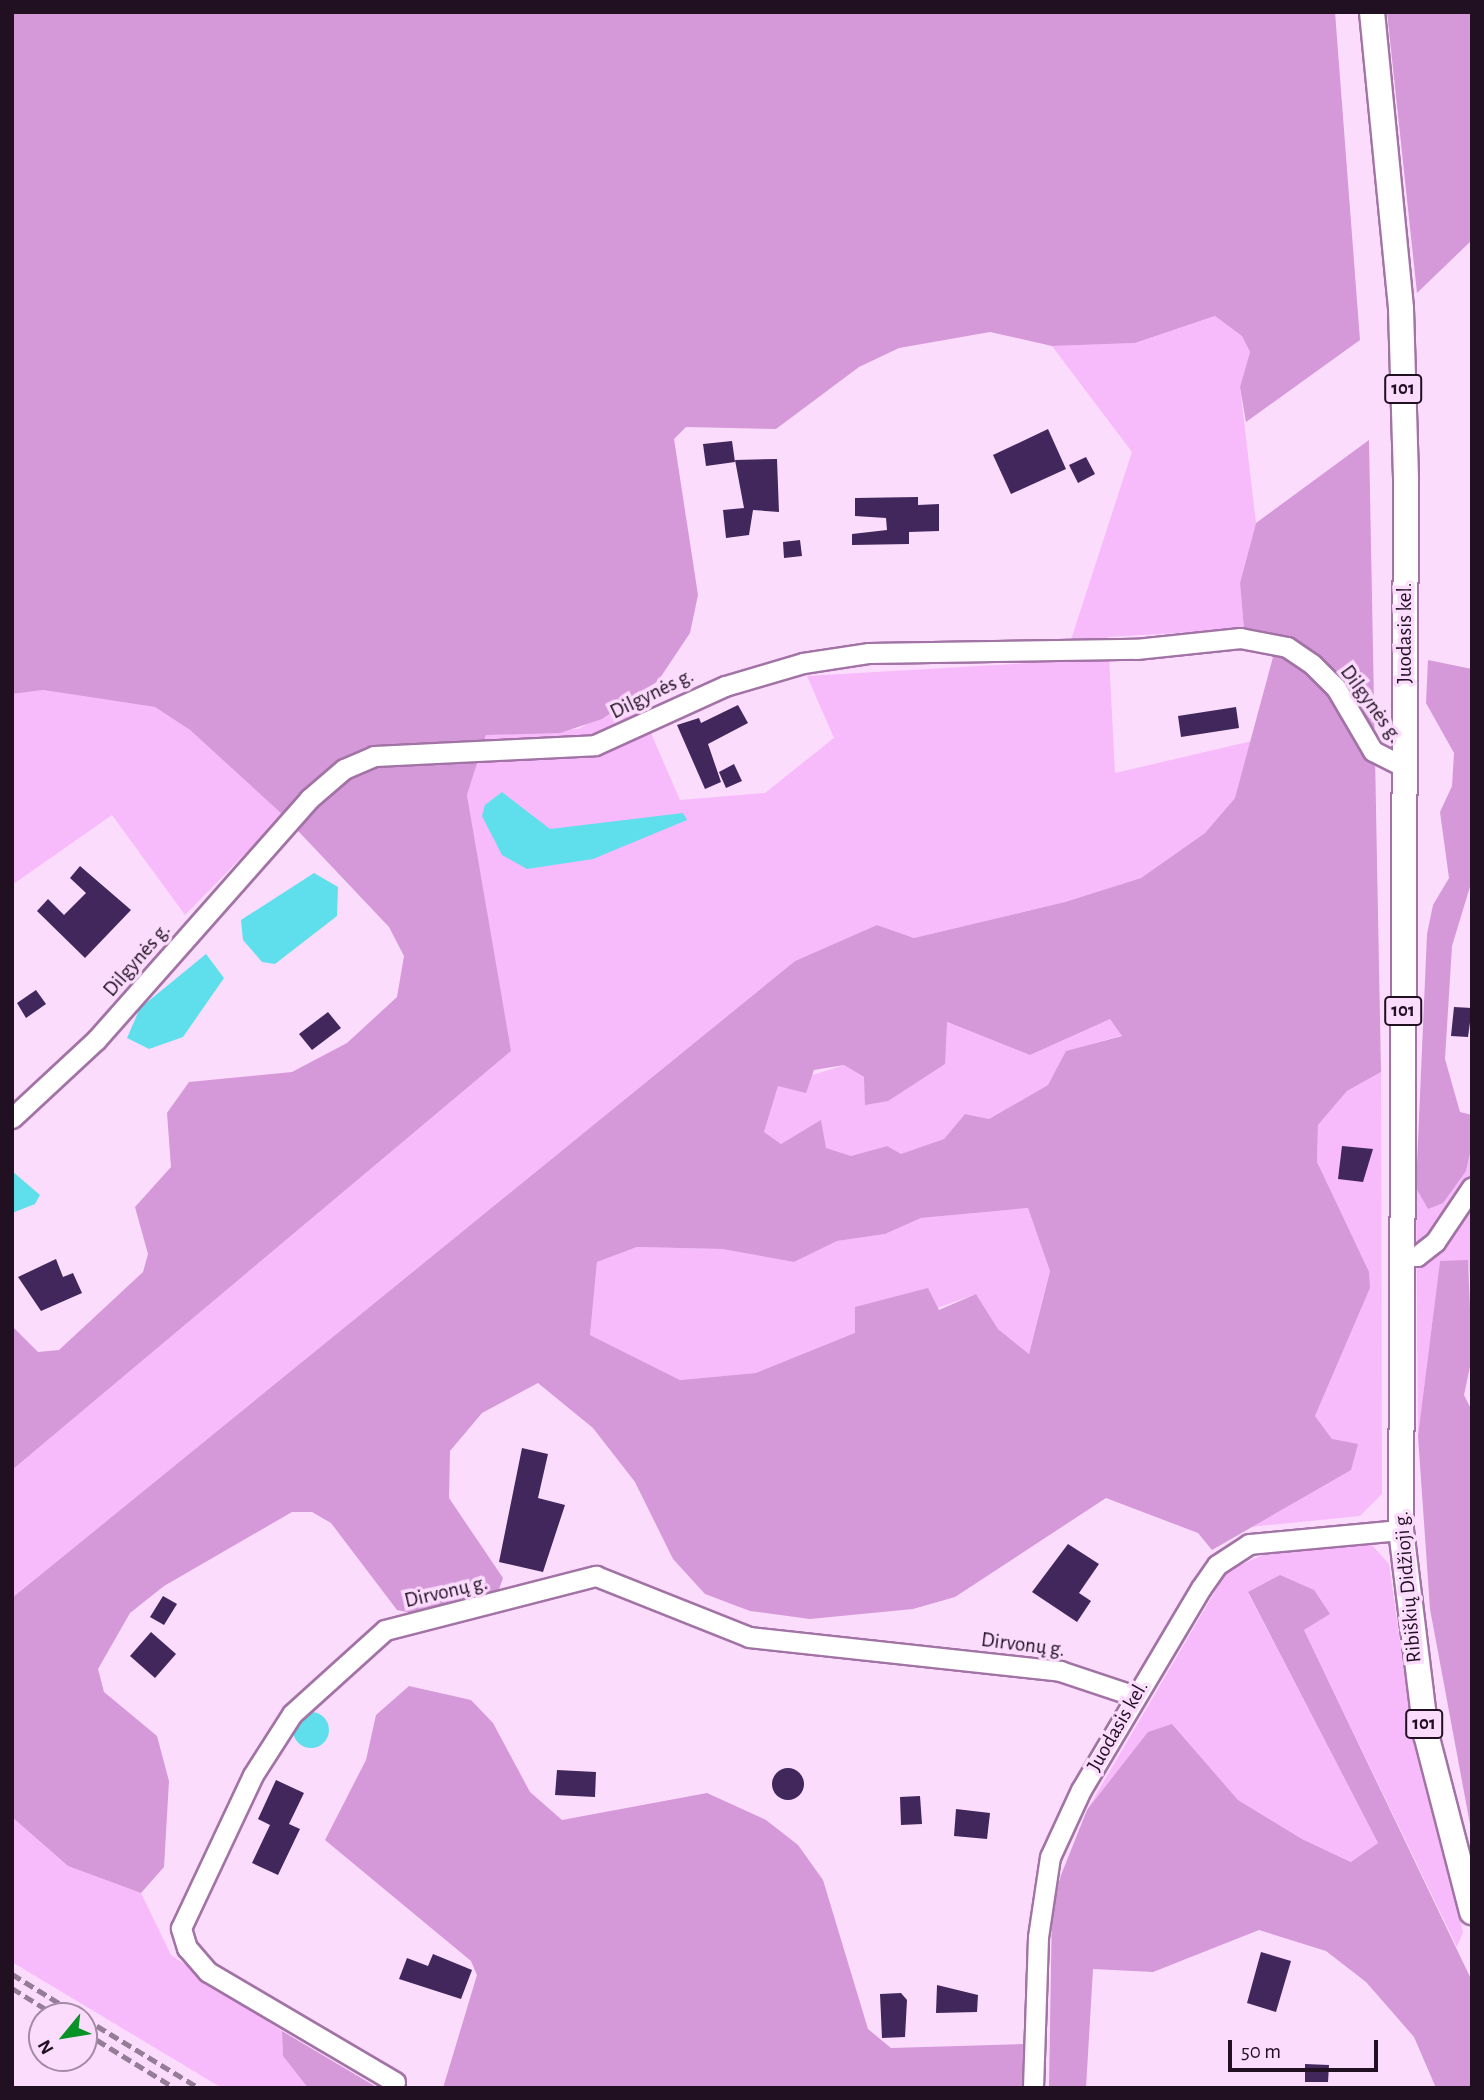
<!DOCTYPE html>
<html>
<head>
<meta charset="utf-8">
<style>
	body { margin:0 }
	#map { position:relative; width:1484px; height:2100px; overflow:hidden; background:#fcdcfd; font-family:"Alegreya Sans",sans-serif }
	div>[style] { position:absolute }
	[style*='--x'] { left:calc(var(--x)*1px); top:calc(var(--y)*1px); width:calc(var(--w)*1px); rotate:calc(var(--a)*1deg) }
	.green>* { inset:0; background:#f7bafb }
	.forest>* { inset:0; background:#d598d9 }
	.water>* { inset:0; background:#5fdfec }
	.round { border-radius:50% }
	.building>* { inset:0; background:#41275c }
	.roads { filter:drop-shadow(2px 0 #a273a5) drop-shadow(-2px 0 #a273a5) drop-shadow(0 2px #a273a5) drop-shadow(0 -2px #a273a5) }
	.minor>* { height:19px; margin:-9.5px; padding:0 9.5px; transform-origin:9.5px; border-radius:9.5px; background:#fff }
	.major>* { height:24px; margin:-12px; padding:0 12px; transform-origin:12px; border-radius:12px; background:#fff }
	.rail>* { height:5px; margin-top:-2.5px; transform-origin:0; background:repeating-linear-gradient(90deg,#967d97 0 10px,transparent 0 15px) }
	span { translate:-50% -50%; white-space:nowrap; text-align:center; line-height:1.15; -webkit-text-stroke:7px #fcdcfd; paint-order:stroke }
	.shield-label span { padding:2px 5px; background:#fcdcfd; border:2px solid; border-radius:5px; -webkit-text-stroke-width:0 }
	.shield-label { font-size:19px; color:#210f22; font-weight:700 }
	.street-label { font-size:21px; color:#210f22 }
	.frame { position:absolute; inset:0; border:14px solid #210f22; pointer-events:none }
	.north { position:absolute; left:28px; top:2002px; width:70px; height:70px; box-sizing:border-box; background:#fcdcfd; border:2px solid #a48aa5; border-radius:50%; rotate:240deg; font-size:19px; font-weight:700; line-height:28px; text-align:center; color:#210f22 }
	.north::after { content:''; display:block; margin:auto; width:24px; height:32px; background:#099225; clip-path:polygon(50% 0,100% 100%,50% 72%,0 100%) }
	.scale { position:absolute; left:1228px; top:2040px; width:150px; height:32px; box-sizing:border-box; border:4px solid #210f22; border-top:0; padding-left:9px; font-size:21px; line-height:24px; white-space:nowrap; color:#210f22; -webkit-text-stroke:5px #fcdcfd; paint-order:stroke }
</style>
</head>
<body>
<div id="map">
	<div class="green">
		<div style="clip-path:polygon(1216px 316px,1242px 336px,1250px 352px,1240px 387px,1256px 523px,1240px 583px,1244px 629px,1108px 637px,1115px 773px,1252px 741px,1235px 798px,1205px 833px,1141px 878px,1065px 902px,914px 938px,877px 925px,795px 961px,12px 1598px,12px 1470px,510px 1051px,467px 795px,486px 735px,578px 729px,636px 699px,680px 800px,765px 793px,834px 738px,807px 676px,1064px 661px,1132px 452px,1052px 346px,1135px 343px)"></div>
		<div style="clip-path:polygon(43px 690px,155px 707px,190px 730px,283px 815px,185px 915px,112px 815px,12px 885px,12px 694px)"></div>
		<div style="clip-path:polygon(1111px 1018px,1123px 1035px,1067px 1051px,1048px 1085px,989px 1119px,965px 1114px,944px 1139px,901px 1155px,887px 1146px,851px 1156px,825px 1148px,821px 1121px,781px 1144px,764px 1132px,778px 1086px,844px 1065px,864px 1077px,946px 1022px,1030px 1055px)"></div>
		<div style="clip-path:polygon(1381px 1072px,1382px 1494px,1360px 1516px,1249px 1527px,1271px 1512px,1332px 1439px,1315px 1416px,1370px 1288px,1317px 1162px,1318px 1125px,1347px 1091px)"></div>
		<div style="clip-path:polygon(1472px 1144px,1472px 1296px,1468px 1261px,1440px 1261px,1418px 1436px,1416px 1188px,1428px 1209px,1466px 1171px)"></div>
		<div style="clip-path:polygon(1028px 1208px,1050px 1270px,1029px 1354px,998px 1329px,976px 1294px,757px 1373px,680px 1380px,590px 1335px,597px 1262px,637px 1247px,722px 1249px,794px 1262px,837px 1241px,885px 1234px,921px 1218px)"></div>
		<div style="clip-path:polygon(1371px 1544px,1389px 1564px,1415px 1749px,1463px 1932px,1457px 1947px,1304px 1630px,1330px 1614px,1248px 1593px,1378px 1843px,1352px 1862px,1302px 1839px,1238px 1800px,1172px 1724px,1087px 1810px,1227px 1571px,1278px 1548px)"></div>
		<div style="clip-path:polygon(12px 1817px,68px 1866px,141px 1893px,171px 1955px,282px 2031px,283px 2056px,308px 2088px,222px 2088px,12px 1962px)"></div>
	</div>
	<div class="forest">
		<div style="clip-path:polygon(12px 12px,1335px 12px,1360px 340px,1246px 422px,1240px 387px,1250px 352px,1242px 336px,1215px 316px,1135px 343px,1052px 346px,990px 332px,899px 348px,859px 367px,776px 429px,686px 427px,674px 439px,698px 595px,690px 633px,658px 681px,602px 719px,560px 733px,486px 735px,467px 795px,511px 1051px,12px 1470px,12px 1326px,38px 1352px,59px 1350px,143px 1272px,148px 1254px,135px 1207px,171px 1167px,167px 1113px,189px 1082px,292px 1072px,347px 1043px,397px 997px,404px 956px,389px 927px,283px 815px,190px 730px,155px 707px,43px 690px,12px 694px)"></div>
		<div style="clip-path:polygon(1387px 12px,1472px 12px,1472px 240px,1417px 293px)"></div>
		<div style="clip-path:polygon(evenodd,1369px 440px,1381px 1072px,1347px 1091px,1318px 1125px,1317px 1162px,1369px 1272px,1370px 1288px,1315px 1416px,1332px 1439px,1358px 1444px,1351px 1470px,1212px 1550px,1198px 1533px,1106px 1498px,955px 1597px,913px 1609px,810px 1619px,750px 1611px,705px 1594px,673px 1559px,635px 1482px,593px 1428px,538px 1383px,482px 1413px,450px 1451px,449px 1498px,503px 1578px,498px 1592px,422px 1615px,397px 1610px,331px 1523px,312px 1512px,292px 1512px,164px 1586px,130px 1613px,98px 1669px,104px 1692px,157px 1736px,169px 1781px,164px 1867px,141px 1893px,68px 1866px,12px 1817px,12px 1598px,795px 961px,877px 925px,914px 938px,1065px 902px,1141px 878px,1205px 833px,1235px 798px,1273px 657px,1244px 629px,1240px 583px,1256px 523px,1369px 440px,1110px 1019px,1122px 1036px,1066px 1051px,1048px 1085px,989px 1119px,965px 1114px,944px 1139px,901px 1154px,887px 1146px,851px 1156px,826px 1148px,821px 1120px,781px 1144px,764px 1132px,778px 1086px,806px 1093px,814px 1070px,844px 1065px,864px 1077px,865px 1105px,888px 1101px,945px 1064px,947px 1022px,1030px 1055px,1110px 1019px,1369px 440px,1028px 1208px,1050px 1271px,1029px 1354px,998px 1329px,976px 1294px,939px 1310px,928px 1288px,855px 1307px,855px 1333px,756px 1373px,680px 1380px,590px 1335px,597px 1262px,637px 1247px,722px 1249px,794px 1262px,837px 1241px,885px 1234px,921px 1218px,1028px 1208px)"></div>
		<div style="clip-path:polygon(1428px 660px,1472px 669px,1472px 880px,1452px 946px,1445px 1059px,1460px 1112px,1472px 1115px,1472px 1144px,1466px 1171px,1443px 1203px,1428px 1209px,1416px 1188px,1427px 934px,1433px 905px,1449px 878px,1440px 812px,1452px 786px,1454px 753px,1426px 703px)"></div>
		<div style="clip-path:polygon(1468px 1260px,1472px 1357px,1464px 1395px,1472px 1411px,1472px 1835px,1430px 1609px,1418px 1436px,1440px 1261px)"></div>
		<div style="clip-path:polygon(1280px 1575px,1314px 1590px,1330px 1614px,1304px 1630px,1472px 1981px,1472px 2088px,1436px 2088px,1414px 2037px,1366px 1982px,1326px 1951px,1259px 1930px,1153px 1972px,1093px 1969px,1086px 2088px,1049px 2088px,1052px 1907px,1061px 1875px,1087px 1810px,1148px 1732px,1172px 1724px,1238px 1800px,1302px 1839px,1351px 1862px,1378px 1843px,1248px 1592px)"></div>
		<div style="clip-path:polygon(409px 1686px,471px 1700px,493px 1723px,530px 1792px,562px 1820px,707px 1793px,766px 1820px,798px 1845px,823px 1880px,868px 2029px,891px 2048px,1024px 2044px,1022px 2088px,443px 2088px,477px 1975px,471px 1961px,325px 1840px,366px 1760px,376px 1715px)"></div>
		<div style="clip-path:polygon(282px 2031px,378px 2088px,308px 2088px,283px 2056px)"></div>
	</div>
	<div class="water">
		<div style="clip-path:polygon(502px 792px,550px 829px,683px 813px,687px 820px,593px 859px,527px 869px,502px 855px,482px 816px,485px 805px)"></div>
		<div style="clip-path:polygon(314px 873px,338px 887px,337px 916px,275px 964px,262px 962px,243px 940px,241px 920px)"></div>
		<div style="clip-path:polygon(206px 954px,224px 978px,183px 1037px,149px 1049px,127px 1038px,140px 1008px)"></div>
		<div style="clip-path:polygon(12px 1171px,40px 1195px,35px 1204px,12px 1213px)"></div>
		<div class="round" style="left:293px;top:1712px;width:36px;height:36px"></div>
	</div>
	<div class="building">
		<div style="clip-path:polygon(1048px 429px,1066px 469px,1011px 494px,993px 455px)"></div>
		<div style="clip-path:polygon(732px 441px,735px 462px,706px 466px,703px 444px)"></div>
		<div style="clip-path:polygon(1086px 457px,1095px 474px,1078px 483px,1069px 465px)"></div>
		<div style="clip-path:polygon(777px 459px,779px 512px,753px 510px,749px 535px,726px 538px,723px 510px,744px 508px,735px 460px)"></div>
		<div style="clip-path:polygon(918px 497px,918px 505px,939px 504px,939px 531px,909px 532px,909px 544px,852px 545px,852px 534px,887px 530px,886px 518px,855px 516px,855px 498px)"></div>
		<div style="clip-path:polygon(800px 540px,802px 556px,784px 558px,783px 542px)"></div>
		<div style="clip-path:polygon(738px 705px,748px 723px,708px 744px,721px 782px,705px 789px,677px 725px,699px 718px,701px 723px)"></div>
		<div style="clip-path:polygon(1236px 707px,1239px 728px,1181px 737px,1178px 716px)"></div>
		<div style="clip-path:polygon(734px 764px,742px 781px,726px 788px,719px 772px)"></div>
		<div style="clip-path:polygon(80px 866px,131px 910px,85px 958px,37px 911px,48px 899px,64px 915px,86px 893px,70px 878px)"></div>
		<div style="clip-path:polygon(36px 990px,46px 1004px,26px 1018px,17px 1003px)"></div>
		<div style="clip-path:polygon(1454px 1007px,1472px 1008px,1468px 1037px,1451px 1036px)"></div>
		<div style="clip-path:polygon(328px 1012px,341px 1028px,312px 1050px,299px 1034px)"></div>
		<div style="clip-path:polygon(1342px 1146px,1373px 1149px,1363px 1182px,1338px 1179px)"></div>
		<div style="clip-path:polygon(56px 1259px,63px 1277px,73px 1273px,82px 1293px,41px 1311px,18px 1277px)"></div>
		<div style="clip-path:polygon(522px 1448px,548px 1454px,538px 1498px,565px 1505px,543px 1572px,499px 1562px)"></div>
		<div style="clip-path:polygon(1068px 1544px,1099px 1564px,1079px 1593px,1091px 1601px,1077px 1622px,1032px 1592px)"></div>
		<div style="clip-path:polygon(163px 1596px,177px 1604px,164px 1625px,150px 1617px)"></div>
		<div style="clip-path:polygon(151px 1632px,176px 1654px,155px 1678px,130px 1656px)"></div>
		<div class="round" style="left:772px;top:1768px;width:32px;height:32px"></div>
		<div style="clip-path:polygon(557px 1770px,596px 1772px,595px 1797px,555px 1795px)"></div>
		<div style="clip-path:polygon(276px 1780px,304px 1793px,289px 1824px,300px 1829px,278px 1875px,252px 1863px,270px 1825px,258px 1819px)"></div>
		<div style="clip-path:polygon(920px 1796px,922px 1824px,901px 1825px,900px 1797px)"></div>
		<div style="clip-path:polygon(956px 1809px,990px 1813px,987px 1839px,954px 1836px)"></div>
		<div style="clip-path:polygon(1261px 1952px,1291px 1961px,1276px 2012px,1247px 2003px)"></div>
		<div style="clip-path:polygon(433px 1954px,472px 1970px,461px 1999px,399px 1979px,407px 1958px,428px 1966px)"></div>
		<div style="clip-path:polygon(937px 1985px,978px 1995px,977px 2012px,936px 2013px)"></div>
		<div style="clip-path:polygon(901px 1993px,907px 2000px,905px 2037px,882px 2038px,880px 1994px)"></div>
		<div style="clip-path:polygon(1305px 2064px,1329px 2065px,1328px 2082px,1305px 2082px)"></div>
	</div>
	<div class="roads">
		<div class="minor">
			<div style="--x:12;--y:1118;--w:115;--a:-42.9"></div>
			<div style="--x:96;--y:1040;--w:322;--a:-48.5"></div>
			<div style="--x:309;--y:799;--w:46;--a:-40.6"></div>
			<div style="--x:344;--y:769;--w:33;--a:-23"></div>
			<div style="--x:374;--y:756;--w:221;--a:-2.8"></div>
			<div style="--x:595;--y:745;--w:143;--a:-24.4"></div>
			<div style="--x:725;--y:686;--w:81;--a:-16.4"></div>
			<div style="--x:803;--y:663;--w:67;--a:-8.6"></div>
			<div style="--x:869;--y:653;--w:267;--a:-0.9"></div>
			<div style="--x:1136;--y:649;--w:105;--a:-6"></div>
			<div style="--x:1240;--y:638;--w:48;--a:10.8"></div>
			<div style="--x:1287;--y:647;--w:30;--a:34"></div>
			<div style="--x:1312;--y:664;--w:34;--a:45"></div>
			<div style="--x:1336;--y:688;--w:73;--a:59.6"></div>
			<div style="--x:1373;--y:751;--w:35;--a:27"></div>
			<div style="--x:1401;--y:1255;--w:16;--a:4"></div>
			<div style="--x:1417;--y:1256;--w:23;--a:-38"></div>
			<div style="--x:1435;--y:1242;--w:66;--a:-56.1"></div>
			<div style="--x:395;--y:2082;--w:217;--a:-149.5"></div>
			<div style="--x:208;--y:1972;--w:32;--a:-131"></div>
			<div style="--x:187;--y:1948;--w:21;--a:-107"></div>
			<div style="--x:181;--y:1928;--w:169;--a:-64.8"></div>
			<div style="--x:253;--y:1775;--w:72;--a:-57.4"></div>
			<div style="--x:292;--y:1714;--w:125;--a:-42.1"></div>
			<div style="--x:385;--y:1630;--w:218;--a:-14.4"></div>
			<div style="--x:596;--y:1576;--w:165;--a:21.7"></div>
			<div style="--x:749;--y:1637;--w:313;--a:6.2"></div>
			<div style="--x:1060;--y:1671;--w:79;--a:18.4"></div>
			<div style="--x:1033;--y:2088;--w:151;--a:-88.1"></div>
			<div style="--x:1038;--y:1937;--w:81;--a:-81.5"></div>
			<div style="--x:1050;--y:1857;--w:74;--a:-65.2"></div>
			<div style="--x:1081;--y:1790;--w:235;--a:-59.3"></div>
			<div style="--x:1201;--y:1588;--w:28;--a:-55"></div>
			<div style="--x:1217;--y:1565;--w:38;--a:-33"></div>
			<div style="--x:1249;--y:1544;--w:153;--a:-5.3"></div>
		</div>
		<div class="major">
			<div style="--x:1372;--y:12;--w:298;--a:84.4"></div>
			<div style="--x:1401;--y:309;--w:171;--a:88.3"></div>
			<div style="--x:1406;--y:480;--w:1050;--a:90.27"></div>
			<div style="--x:1401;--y:1530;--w:206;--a:83"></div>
			<div style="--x:1426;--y:1734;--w:184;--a:75.5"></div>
		</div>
	</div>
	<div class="rail">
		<div style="--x:12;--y:1974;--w:80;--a:31.7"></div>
		<div style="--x:12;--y:1988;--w:53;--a:31.9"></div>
		<div style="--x:84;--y:2018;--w:135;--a:31.3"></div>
		<div style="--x:84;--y:2032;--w:107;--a:31.6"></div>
	</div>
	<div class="shield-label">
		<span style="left:1403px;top:389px">101</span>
		<span style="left:1403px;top:1011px">101</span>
		<span style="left:1424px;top:1724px">101</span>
	</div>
	<div class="street-label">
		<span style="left:1405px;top:633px;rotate:-90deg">Juodasis kel.</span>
		<span style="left:652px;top:694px;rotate:-26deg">Dilgynės g.</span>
		<span style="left:1371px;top:704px;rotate:54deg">Dilgynės g.</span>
		<span style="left:137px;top:960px;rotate:-49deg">Dilgynės g.</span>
		<span style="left:1408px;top:1587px;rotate:-95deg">Ribiškių Didžioji g.</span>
		<span style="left:446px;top:1592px;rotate:-13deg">Dirvonų g.</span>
		<span style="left:1023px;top:1645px;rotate:7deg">Dirvonų g.</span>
		<span style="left:1118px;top:1726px;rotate:-60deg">Juodasis kel.</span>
	</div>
	<div class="frame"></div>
	<div class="north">N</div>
	<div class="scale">50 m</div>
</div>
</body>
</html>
